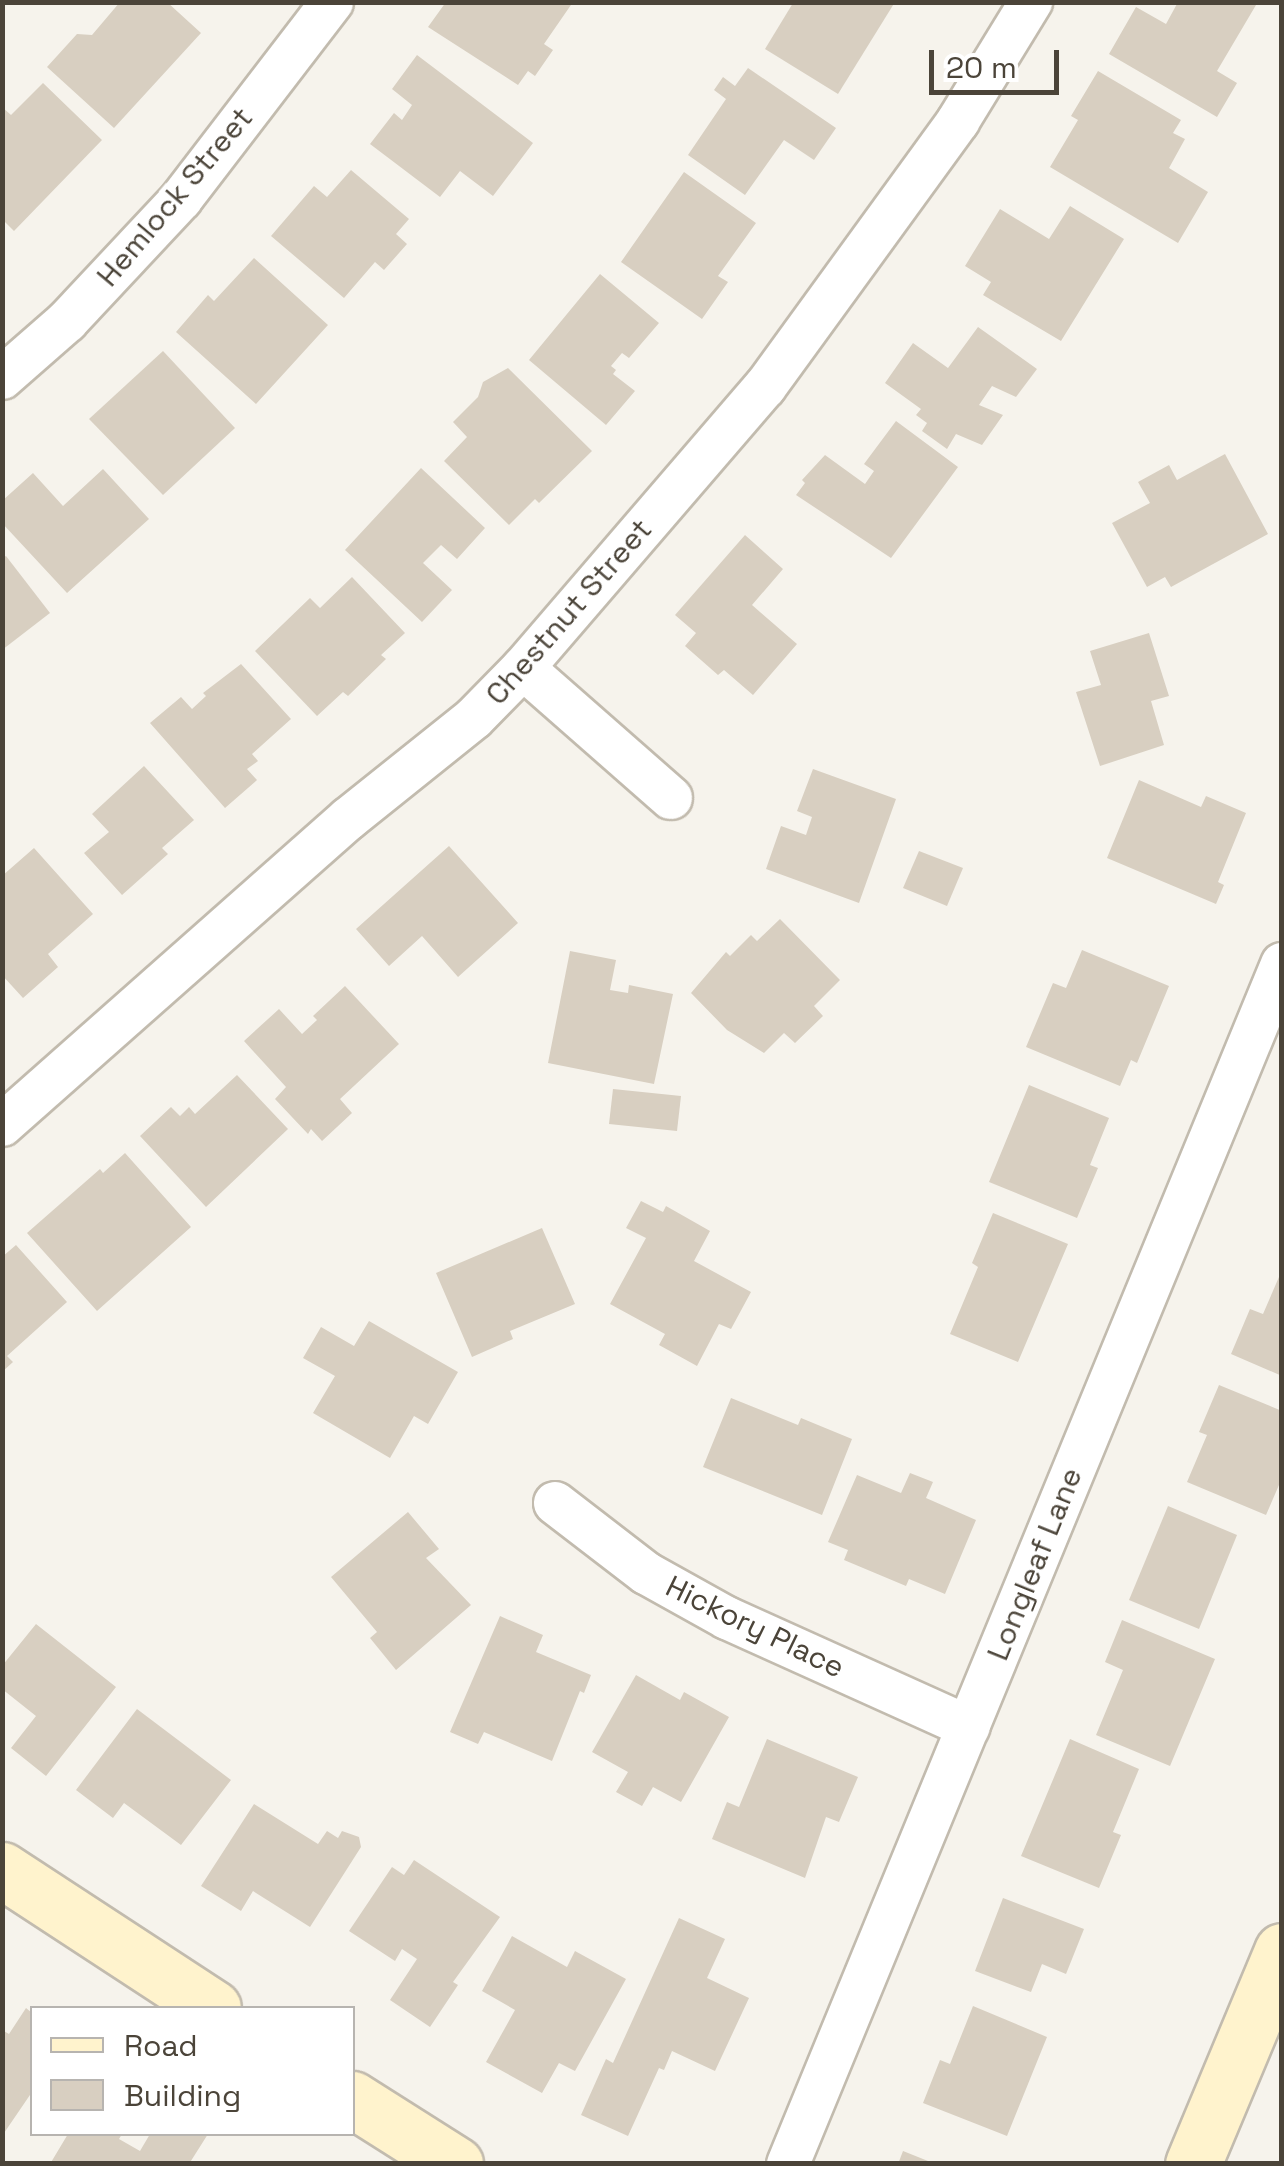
<!DOCTYPE html>
<html>
<head>
<meta charset="utf-8">
<style>
	body { margin:0 }
	#map { position:relative; width:1284px; height:2166px; overflow:hidden; background:#f6f3ec; font-family:"Space Grotesk",sans-serif }
	div>[style] { position:absolute }
	[style*='--x'] { left:calc(var(--x)*1px); top:calc(var(--y)*1px); width:calc(var(--w)*1px); rotate:calc(var(--a)*1deg) }
	.building>* { inset:0; background:#d8cfc1 }
	.roads { filter:drop-shadow(2px 0 #c2bbae) drop-shadow(-2px 0 #c2bbae) drop-shadow(0 2px #c2bbae) drop-shadow(0 -2px #c2bbae) }
	.street>* { height:42px; margin:-21px; padding:0 21px; transform-origin:21px; border-radius:21px; background:#fff }
	.secondary>* { height:55px; margin:-27.5px; padding:0 27.5px; transform-origin:27.5px; border-radius:27.5px; background:#fff3cd }
	span { translate:-50% -50%; white-space:nowrap; text-align:center; line-height:1.15; -webkit-text-stroke:9px #fff; paint-order:stroke }
	.street-label { font-size:30px; color:#4b4439 }
	.frame { position:absolute; inset:0; border:5px solid #4b4439; pointer-events:none }
	.legend { position:absolute; left:30px; top:2006px; width:325px; height:130px; box-sizing:border-box; background:#fff; border:2px solid #b7b4b0; margin:0; padding:12px 18px; list-style:none; font-size:30px; color:#4b4439 }
	.legend li { display:flex; align-items:center; gap:20px; height:50px }
	.legend b { width:50px; border:2px solid #b7b4b0 }
	.scale { position:absolute; left:929px; top:50px; width:130px; height:45px; box-sizing:border-box; border:5px solid #4b4439; border-top:0; padding-left:12px; font-size:30px; line-height:35px; white-space:nowrap; color:#4b4439; -webkit-text-stroke:8px #fff; paint-order:stroke }
</style>
</head>
<body>
<div id="map">
	<div class="building">
		<div style="clip-path:polygon(120px 2px,167px 2px,201px 33px,114px 128px,47px 67px,77px 34px,92px 35px)"></div>
		<div style="clip-path:polygon(446px 2px,573px 2px,544px 44px,553px 50px,535px 76px,528px 71px,518px 85px,428px 27px)"></div>
		<div style="clip-path:polygon(834px 2px,895px 2px,838px 94px,765px 49px,793px 3px)"></div>
		<div style="clip-path:polygon(1178px 2px,1256px 5px,1217px 71px,1237px 83px,1217px 117px,1109px 54px,1136px 7px,1166px 24px)"></div>
		<div style="clip-path:polygon(417px 55px,533px 143px,493px 196px,460px 171px,440px 197px,370px 144px,394px 113px,402px 120px,412px 105px,392px 89px)"></div>
		<div style="clip-path:polygon(748px 68px,836px 128px,814px 160px,784px 140px,745px 195px,688px 155px,726px 99px,714px 90px,723px 77px,735px 86px)"></div>
		<div style="clip-path:polygon(1098px 71px,1181px 120px,1173px 133px,1185px 139px,1169px 168px,1208px 192px,1178px 243px,1050px 167px,1078px 120px,1071px 116px)"></div>
		<div style="clip-path:polygon(43px 83px,102px 140px,14px 231px,2px 219px,2px 107px,11px 115px)"></div>
		<div style="clip-path:polygon(351px 170px,409px 219px,396px 234px,407px 244px,384px 270px,375px 262px,344px 298px,271px 236px,314px 186px,327px 197px)"></div>
		<div style="clip-path:polygon(684px 172px,756px 223px,718px 276px,728px 282px,702px 319px,621px 262px)"></div>
		<div style="clip-path:polygon(1070px 206px,1124px 239px,1061px 341px,983px 295px,991px 282px,965px 266px,1000px 209px,1049px 239px)"></div>
		<div style="clip-path:polygon(254px 258px,328px 325px,256px 404px,176px 332px,208px 295px,214px 301px)"></div>
		<div style="clip-path:polygon(600px 274px,659px 323px,629px 358px,622px 353px,611px 366px,616px 370px,613px 374px,635px 391px,606px 425px,529px 360px)"></div>
		<div style="clip-path:polygon(978px 327px,1037px 369px,1016px 397px,992px 386px,979px 405px,1003px 415px,982px 445px,956px 434px,947px 449px,922px 431px,927px 423px,916px 415px,921px 409px,885px 383px,913px 343px,948px 368px)"></div>
		<div style="clip-path:polygon(163px 351px,235px 428px,163px 495px,89px 419px)"></div>
		<div style="clip-path:polygon(508px 368px,592px 451px,539px 503px,535px 499px,509px 525px,444px 461px,467px 437px,453px 422px,478px 397px,483px 382px)"></div>
		<div style="clip-path:polygon(896px 421px,958px 467px,891px 558px,796px 495px,805px 483px,802px 480px,825px 455px,865px 484px,874px 471px,864px 464px)"></div>
		<div style="clip-path:polygon(1225px 454px,1268px 534px,1171px 587px,1165px 577px,1147px 587px,1112px 523px,1150px 503px,1138px 482px,1169px 465px,1177px 480px)"></div>
		<div style="clip-path:polygon(421px 468px,485px 528px,457px 559px,441px 545px,423px 563px,452px 590px,422px 622px,345px 550px)"></div>
		<div style="clip-path:polygon(103px 469px,149px 519px,67px 593px,2px 523px,2px 501px,33px 473px,63px 506px)"></div>
		<div style="clip-path:polygon(745px 535px,783px 569px,752px 605px,797px 644px,753px 695px,724px 670px,718px 675px,685px 646px,696px 633px,675px 615px)"></div>
		<div style="clip-path:polygon(6px 556px,50px 613px,2px 650px,2px 558px)"></div>
		<div style="clip-path:polygon(352px 577px,405px 633px,381px 655px,386px 659px,348px 696px,343px 692px,317px 716px,255px 651px,310px 598px,320px 608px)"></div>
		<div style="clip-path:polygon(1149px 633px,1169px 696px,1151px 701px,1164px 745px,1100px 766px,1076px 692px,1101px 685px,1090px 651px)"></div>
		<div style="clip-path:polygon(241px 664px,291px 719px,252px 754px,258px 761px,247px 769px,257px 780px,225px 808px,150px 723px,181px 697px,192px 709px,206px 696px,203px 693px)"></div>
		<div style="clip-path:polygon(144px 766px,194px 820px,162px 848px,168px 854px,122px 895px,84px 853px,109px 832px,92px 814px)"></div>
		<div style="clip-path:polygon(813px 769px,896px 799px,859px 903px,766px 869px,781px 826px,806px 835px,812px 817px,797px 811px)"></div>
		<div style="clip-path:polygon(1139px 780px,1201px 807px,1206px 796px,1246px 813px,1218px 882px,1224px 885px,1216px 904px,1107px 858px)"></div>
		<div style="clip-path:polygon(449px 846px,518px 923px,458px 977px,422px 936px,389px 966px,356px 929px)"></div>
		<div style="clip-path:polygon(34px 848px,93px 914px,48px 954px,58px 967px,23px 998px,2px 975px,2px 876px)"></div>
		<div style="clip-path:polygon(919px 851px,963px 868px,947px 906px,903px 888px)"></div>
		<div style="clip-path:polygon(780px 919px,840px 980px,814px 1006px,823px 1016px,795px 1043px,784px 1033px,764px 1053px,727px 1030px,691px 993px,726px 952px,730px 956px,751px 935px,757px 941px)"></div>
		<div style="clip-path:polygon(1082px 950px,1169px 986px,1137px 1063px,1131px 1060px,1120px 1086px,1026px 1047px,1053px 983px,1066px 988px)"></div>
		<div style="clip-path:polygon(570px 951px,616px 960px,610px 990px,628px 993px,629px 985px,673px 994px,654px 1084px,548px 1063px)"></div>
		<div style="clip-path:polygon(345px 986px,399px 1044px,340px 1099px,352px 1113px,322px 1141px,311px 1129px,308px 1134px,275px 1099px,286px 1087px,244px 1041px,279px 1009px,302px 1034px,317px 1020px,313px 1016px)"></div>
		<div style="clip-path:polygon(237px 1075px,288px 1129px,206px 1207px,140px 1136px,171px 1107px,180px 1116px,189px 1107px,195px 1114px)"></div>
		<div style="clip-path:polygon(1029px 1085px,1109px 1118px,1090px 1165px,1098px 1168px,1077px 1218px,989px 1182px)"></div>
		<div style="clip-path:polygon(613px 1089px,681px 1096px,677px 1131px,609px 1124px)"></div>
		<div style="clip-path:polygon(125px 1153px,191px 1227px,97px 1311px,27px 1233px,100px 1169px,103px 1173px)"></div>
		<div style="clip-path:polygon(641px 1201px,663px 1212px,666px 1206px,710px 1231px,694px 1261px,751px 1292px,731px 1329px,719px 1324px,697px 1366px,659px 1345px,665px 1334px,610px 1304px,646px 1238px,626px 1228px)"></div>
		<div style="clip-path:polygon(993px 1213px,1068px 1244px,1018px 1362px,950px 1334px,978px 1267px,972px 1263px)"></div>
		<div style="clip-path:polygon(542px 1228px,575px 1304px,510px 1331px,513px 1339px,472px 1357px,436px 1273px)"></div>
		<div style="clip-path:polygon(16px 1245px,67px 1302px,7px 1356px,13px 1362px,2px 1372px,2px 1257px)"></div>
		<div style="clip-path:polygon(1282px 1270px,1282px 1376px,1231px 1354px,1250px 1309px,1263px 1314px)"></div>
		<div style="clip-path:polygon(369px 1321px,458px 1372px,428px 1424px,414px 1416px,390px 1458px,313px 1413px,335px 1376px,303px 1358px,321px 1327px,354px 1346px)"></div>
		<div style="clip-path:polygon(1219px 1385px,1282px 1411px,1282px 1478px,1266px 1515px,1187px 1482px,1207px 1435px,1199px 1432px)"></div>
		<div style="clip-path:polygon(731px 1398px,798px 1425px,801px 1418px,852px 1439px,822px 1515px,703px 1467px)"></div>
		<div style="clip-path:polygon(910px 1473px,933px 1482px,926px 1498px,976px 1520px,945px 1594px,909px 1579px,906px 1586px,844px 1560px,848px 1550px,828px 1542px,857px 1475px,901px 1493px)"></div>
		<div style="clip-path:polygon(1168px 1506px,1237px 1535px,1199px 1629px,1129px 1600px)"></div>
		<div style="clip-path:polygon(408px 1512px,439px 1549px,426px 1558px,471px 1605px,396px 1670px,370px 1638px,377px 1632px,331px 1577px)"></div>
		<div style="clip-path:polygon(500px 1616px,543px 1635px,536px 1652px,591px 1675px,584px 1693px,580px 1691px,552px 1761px,484px 1732px,478px 1744px,450px 1732px)"></div>
		<div style="clip-path:polygon(1122px 1620px,1215px 1659px,1170px 1766px,1096px 1735px,1123px 1670px,1105px 1662px)"></div>
		<div style="clip-path:polygon(36px 1624px,116px 1687px,46px 1776px,11px 1748px,36px 1716px,2px 1689px,2px 1666px)"></div>
		<div style="clip-path:polygon(636px 1675px,680px 1700px,684px 1692px,729px 1717px,681px 1802px,653px 1787px,642px 1806px,616px 1792px,628px 1772px,592px 1752px)"></div>
		<div style="clip-path:polygon(137px 1709px,231px 1780px,181px 1845px,124px 1803px,113px 1818px,76px 1790px)"></div>
		<div style="clip-path:polygon(767px 1739px,858px 1777px,839px 1822px,826px 1817px,805px 1878px,712px 1839px,727px 1802px,739px 1807px)"></div>
		<div style="clip-path:polygon(1070px 1739px,1139px 1769px,1113px 1832px,1121px 1835px,1099px 1888px,1021px 1856px)"></div>
		<div style="clip-path:polygon(254px 1804px,318px 1844px,327px 1831px,338px 1838px,342px 1831px,359px 1837px,361px 1847px,310px 1927px,253px 1891px,241px 1911px,201px 1886px)"></div>
		<div style="clip-path:polygon(414px 1860px,500px 1917px,453px 1982px,458px 1985px,430px 2027px,390px 2000px,417px 1959px,402px 1949px,395px 1961px,349px 1931px,392px 1867px,404px 1875px)"></div>
		<div style="clip-path:polygon(1003px 1898px,1084px 1929px,1066px 1974px,1042px 1964px,1031px 1992px,975px 1971px)"></div>
		<div style="clip-path:polygon(679px 1918px,725px 1939px,707px 1978px,749px 1998px,715px 2071px,672px 2051px,664px 2070px,659px 2068px,628px 2136px,581px 2115px,606px 2059px,613px 2063px)"></div>
		<div style="clip-path:polygon(512px 1936px,567px 1967px,575px 1951px,626px 1979px,575px 2071px,559px 2063px,542px 2093px,486px 2062px,515px 2010px,482px 1991px)"></div>
		<div style="clip-path:polygon(973px 2006px,1047px 2037px,1007px 2136px,923px 2103px,940px 2060px,950px 2064px)"></div>
		<div style="clip-path:polygon(26px 2008px,32px 2013px,32px 2092px,2px 2136px,2px 2030px,9px 2034px)"></div>
		<div style="clip-path:polygon(68px 2134px,122px 2134px,119px 2139px,140px 2151px,150px 2134px,208px 2134px,189px 2164px,50px 2164px)"></div>
		<div style="clip-path:polygon(903px 2151px,933px 2163px,933px 2164px,898px 2164px)"></div>
	</div>
	<div class="roads">
		<div class="street">
			<div style="--x:2;--y:378;--w:86;--a:-41.2"></div>
			<div style="--x:67;--y:321;--w:167;--a:-46.9"></div>
			<div style="--x:181;--y:199;--w:248;--a:-52.5"></div>
			<div style="--x:523;--y:668;--w:197;--a:41.3"></div>
			<div style="--x:2;--y:1125;--w:462;--a:-41.5"></div>
			<div style="--x:348;--y:819;--w:161;--a:-38.7"></div>
			<div style="--x:474;--y:718;--w:70;--a:-45.6"></div>
			<div style="--x:523;--y:668;--w:371;--a:-49.3"></div>
			<div style="--x:765;--y:387;--w:329;--a:-54"></div>
			<div style="--x:958;--y:121;--w:140;--a:-58.5"></div>
			<div style="--x:555;--y:1503;--w:115;--a:37.6"></div>
			<div style="--x:646;--y:1573;--w:93;--a:29.1"></div>
			<div style="--x:727;--y:1618;--w:265;--a:24.3"></div>
			<div style="--x:788;--y:2164;--w:1298;--a:-67.62"></div>
		</div>
		<div class="secondary">
			<div style="--x:2;--y:1870;--w:252;--a:33.2"></div>
			<div style="--x:352;--y:2099;--w:122;--a:32.3"></div>
			<div style="--x:1193;--y:2164;--w:231;--a:-67.3"></div>
		</div>
	</div>
	<div class="street-label">
		<span style="left:175px;top:197px;rotate:-50deg">Hemlock Street</span>
		<span style="left:569px;top:612px;rotate:-49deg">Chestnut Street</span>
		<span style="left:1035px;top:1564px;rotate:-68deg">Longleaf Lane</span>
		<span style="left:755px;top:1627px;rotate:26deg">Hickory Place</span>
	</div>
	<div class="frame"></div>
	<ul class="legend">
	<li><b style="height:12px;background:#fff3cd"></b>Road</li>
	<li><b style="height:28px;background:#d8cfc1"></b>Building</li>
	</ul>
	<div class="scale">20 m</div>
</div>
</body>
</html>
